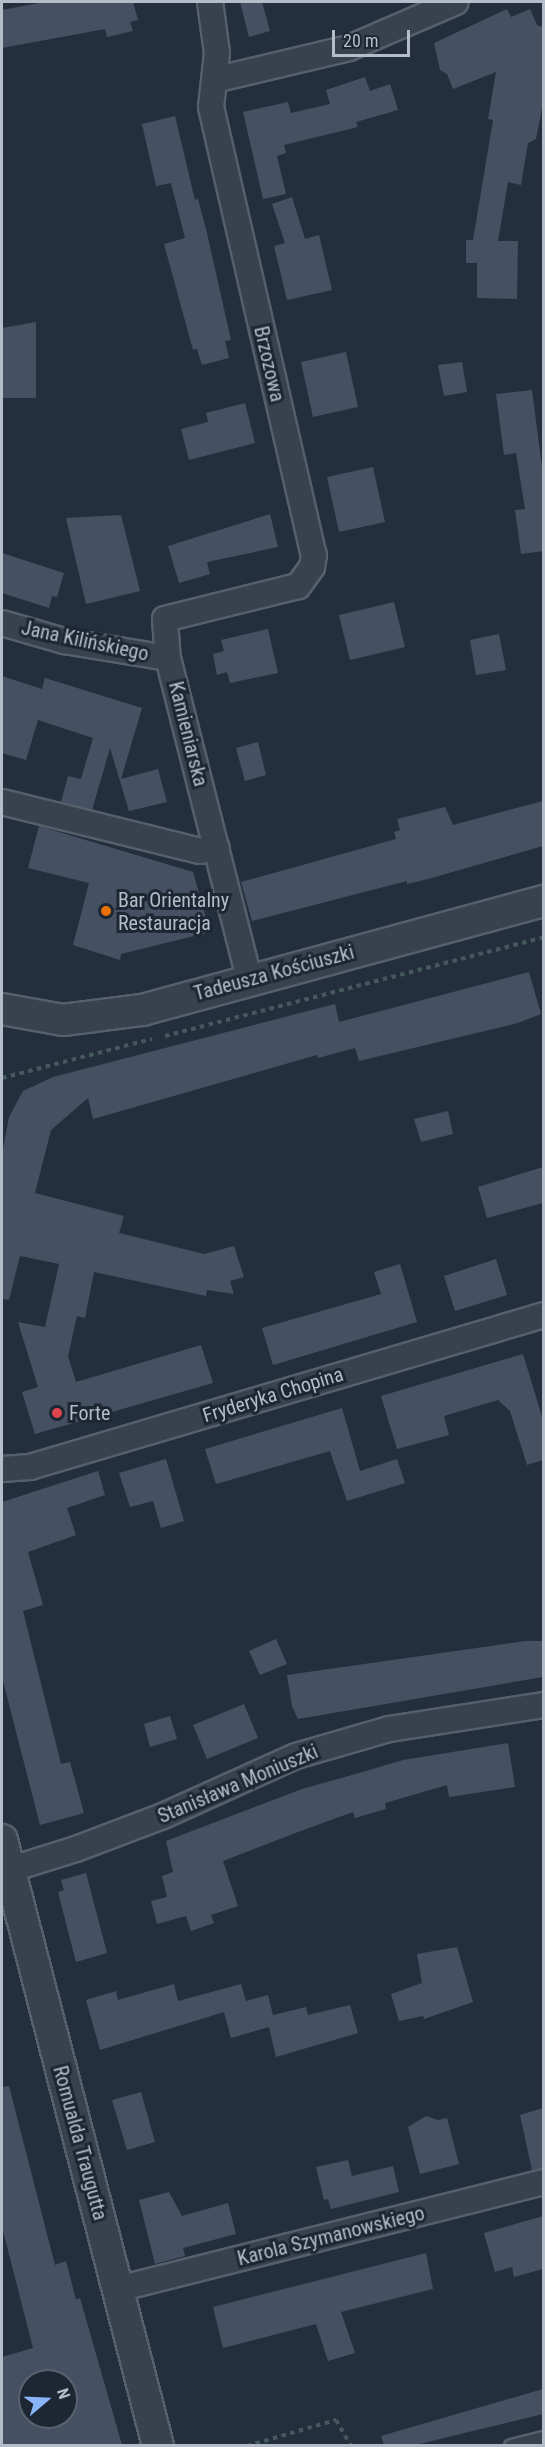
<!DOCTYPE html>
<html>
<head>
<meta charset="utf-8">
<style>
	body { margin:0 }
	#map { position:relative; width:545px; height:2447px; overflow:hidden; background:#242f3e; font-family:"Roboto Condensed",sans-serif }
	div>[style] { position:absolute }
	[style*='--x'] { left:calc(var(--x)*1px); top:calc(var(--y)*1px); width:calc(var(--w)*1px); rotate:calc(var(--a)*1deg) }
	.building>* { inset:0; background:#455162 }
	.path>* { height:4px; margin-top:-2px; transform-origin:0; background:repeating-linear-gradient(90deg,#44595c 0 4.5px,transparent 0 9px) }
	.roads { filter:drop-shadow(2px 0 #565f6c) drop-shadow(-2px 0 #565f6c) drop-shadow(0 2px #565f6c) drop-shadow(0 -2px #565f6c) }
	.service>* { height:12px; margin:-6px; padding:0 6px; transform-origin:6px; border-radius:6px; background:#38414e }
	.minor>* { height:24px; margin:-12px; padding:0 12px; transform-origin:12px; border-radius:12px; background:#38414e }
	.tertiary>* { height:30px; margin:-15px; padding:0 15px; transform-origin:15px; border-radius:15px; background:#38414e }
	.dots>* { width:16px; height:16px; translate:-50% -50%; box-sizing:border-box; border:3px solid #1d2633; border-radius:50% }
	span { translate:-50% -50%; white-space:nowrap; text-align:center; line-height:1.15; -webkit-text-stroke:6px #1d2633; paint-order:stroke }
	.street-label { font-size:20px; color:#b4bcc9 }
	.poi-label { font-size:20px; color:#b4bcc9 }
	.left { translate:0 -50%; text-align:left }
	.frame { position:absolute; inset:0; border:3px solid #b4bcc9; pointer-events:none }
	.north { position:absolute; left:18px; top:2369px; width:60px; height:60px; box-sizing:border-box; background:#1d2633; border:2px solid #59626f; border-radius:50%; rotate:71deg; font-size:16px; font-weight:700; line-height:24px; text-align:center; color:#b4bcc9 }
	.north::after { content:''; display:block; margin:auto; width:21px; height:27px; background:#8ab4f8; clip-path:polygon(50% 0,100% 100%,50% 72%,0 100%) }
	.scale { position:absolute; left:332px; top:30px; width:78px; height:27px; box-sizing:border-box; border:3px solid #b4bcc9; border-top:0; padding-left:8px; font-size:18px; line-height:21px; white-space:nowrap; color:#b4bcc9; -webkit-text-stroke:4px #1d2633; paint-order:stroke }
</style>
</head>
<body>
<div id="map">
	<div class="building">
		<div style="clip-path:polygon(44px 2px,133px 2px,138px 20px,130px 22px,133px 31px,107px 37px,105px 29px,2px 48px,2px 10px)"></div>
		<div style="clip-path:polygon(240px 2px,262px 2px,270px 31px,249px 37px)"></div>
		<div style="clip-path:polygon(507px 9px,511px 17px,530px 9px,537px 25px,543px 27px,543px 103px,536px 139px,528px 143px,521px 185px,508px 182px,498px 241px,518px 241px,517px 299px,477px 298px,477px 263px,466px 263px,466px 240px,473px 240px,493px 120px,488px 119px,496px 72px,453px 89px,447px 74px,440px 70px,434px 43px)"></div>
		<div style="clip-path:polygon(365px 77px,370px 91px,390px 84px,398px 110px,356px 122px,358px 127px,284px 145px,286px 153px,277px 156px,286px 194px,263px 199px,243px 112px,288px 102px,291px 113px,330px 104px,326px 90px)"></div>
		<div style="clip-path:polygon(175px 116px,195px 200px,198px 199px,207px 233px,231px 340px,225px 341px,229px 358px,202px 365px,197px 349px,193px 350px,164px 244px,185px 238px,171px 183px,156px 186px,142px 124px)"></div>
		<div style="clip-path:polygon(292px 197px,305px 239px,319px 235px,332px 290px,287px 300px,274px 246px,285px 243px,272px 204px)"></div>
		<div style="clip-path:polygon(36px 322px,36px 398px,2px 398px,2px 328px)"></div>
		<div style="clip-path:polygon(346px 352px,358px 407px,313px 417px,301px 362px)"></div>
		<div style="clip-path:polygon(462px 362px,467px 392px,444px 396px,438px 365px)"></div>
		<div style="clip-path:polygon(532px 390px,543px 475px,543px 551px,521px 554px,515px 510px,525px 509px,516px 453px,504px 455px,496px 394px)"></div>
		<div style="clip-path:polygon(245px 403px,255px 443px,189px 460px,181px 429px,208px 422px,206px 413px)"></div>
		<div style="clip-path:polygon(373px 467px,385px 522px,339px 532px,327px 477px)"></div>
		<div style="clip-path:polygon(270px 514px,278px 547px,207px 562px,210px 574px,179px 583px,168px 546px)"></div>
		<div style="clip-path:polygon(121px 515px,140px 591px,86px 604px,66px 518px)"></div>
		<div style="clip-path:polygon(2px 553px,64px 573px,57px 597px,52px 596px,49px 608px,2px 593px)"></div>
		<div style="clip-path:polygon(394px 602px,405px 647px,350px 660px,339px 615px)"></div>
		<div style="clip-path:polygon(268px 629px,278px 673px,230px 683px,227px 672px,217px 675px,213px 654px,224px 651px,221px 640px)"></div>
		<div style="clip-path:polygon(499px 634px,506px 670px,476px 675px,470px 640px)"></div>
		<div style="clip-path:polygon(2px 676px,42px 689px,45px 678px,142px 708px,121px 779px,158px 769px,167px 802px,129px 811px,110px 748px,92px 810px,61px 802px,68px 776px,81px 779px,93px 738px,38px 720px,26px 760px,2px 753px)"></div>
		<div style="clip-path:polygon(258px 742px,266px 775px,245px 781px,236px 748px)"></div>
		<div style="clip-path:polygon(543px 801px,543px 846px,428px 879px,407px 884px,407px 881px,252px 921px,241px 882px,396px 839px,394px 832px,400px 830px,397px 819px,445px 807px,453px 825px)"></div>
		<div style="clip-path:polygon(39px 826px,193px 872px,210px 932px,121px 954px,120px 960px,73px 945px,89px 883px,28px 868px)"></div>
		<div style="clip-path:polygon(529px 972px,541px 1014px,518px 1023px,359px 1061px,355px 1048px,318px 1058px,317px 1055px,93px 1119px,88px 1098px,51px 1130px,35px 1193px,124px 1216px,119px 1233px,204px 1254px,234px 1246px,244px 1277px,230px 1281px,234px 1294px,207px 1290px,206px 1296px,94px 1272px,85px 1318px,77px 1316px,68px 1356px,76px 1382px,201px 1345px,213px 1383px,35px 1434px,22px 1392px,38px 1387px,18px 1322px,45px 1327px,59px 1264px,20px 1256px,9px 1300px,2px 1299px,2px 1154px,9px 1117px,23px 1091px,53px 1077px,335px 1004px,339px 1022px)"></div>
		<div style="clip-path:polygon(448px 1111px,453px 1134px,421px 1142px,414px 1119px)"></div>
		<div style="clip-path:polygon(543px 1167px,543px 1203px,487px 1218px,478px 1187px)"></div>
		<div style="clip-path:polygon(496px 1259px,507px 1295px,455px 1311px,444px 1276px)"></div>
		<div style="clip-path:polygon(400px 1264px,417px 1322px,273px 1365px,262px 1328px,381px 1294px,374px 1272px)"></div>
		<div style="clip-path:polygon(523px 1354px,543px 1420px,543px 1460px,527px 1465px,510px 1411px,498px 1400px,444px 1416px,449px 1435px,397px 1449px,381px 1396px)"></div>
		<div style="clip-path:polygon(342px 1408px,360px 1471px,397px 1459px,405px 1483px,347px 1501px,330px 1451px,216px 1484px,205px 1449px)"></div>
		<div style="clip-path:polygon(166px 1459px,184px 1521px,161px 1528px,153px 1501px,130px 1507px,119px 1473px)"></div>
		<div style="clip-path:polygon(98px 1471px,105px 1495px,67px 1508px,76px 1535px,28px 1552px,43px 1605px,23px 1611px,61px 1764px,70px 1762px,84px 1813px,40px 1825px,2px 1677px,2px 1502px)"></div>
		<div style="clip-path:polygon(276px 1639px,287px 1664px,260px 1675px,249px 1651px)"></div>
		<div style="clip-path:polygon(526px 1641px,543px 1641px,543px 1677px,298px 1719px,292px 1706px,287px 1675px)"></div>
		<div style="clip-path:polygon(244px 1704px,258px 1738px,207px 1759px,193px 1725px)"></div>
		<div style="clip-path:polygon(170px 1716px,177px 1739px,150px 1747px,144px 1724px)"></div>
		<div style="clip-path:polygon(508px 1743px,515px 1787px,449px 1797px,447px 1785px,385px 1803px,386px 1809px,355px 1818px,353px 1812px,298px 1832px,223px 1861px,238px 1906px,211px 1915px,214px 1923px,191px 1931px,186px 1916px,157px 1924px,151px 1901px,167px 1897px,162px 1876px,173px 1872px,166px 1841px,302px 1789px,359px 1773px,403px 1760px)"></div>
		<div style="clip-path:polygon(86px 1873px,107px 1953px,76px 1962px,58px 1892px,64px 1890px,61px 1880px)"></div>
		<div style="clip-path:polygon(457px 1947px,473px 2002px,424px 2019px,423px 2016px,399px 2021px,391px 1994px,422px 1983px,417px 1954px)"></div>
		<div style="clip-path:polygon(174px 1984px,178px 2001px,241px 1984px,246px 2001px,268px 1995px,273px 2015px,306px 2007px,308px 2015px,350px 2005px,358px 2033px,276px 2057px,269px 2027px,231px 2038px,224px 2012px,100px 2050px,86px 2000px,116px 1991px,118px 2000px)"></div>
		<div style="clip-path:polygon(evenodd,9px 2086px,55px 2265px,66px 2261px,76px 2300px,80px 2298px,122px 2445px,2px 2445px,2px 2357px,33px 2348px,2px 2227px,2px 2087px,9px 2086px,30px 2381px,66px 2381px,66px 2417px,30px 2417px,30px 2381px)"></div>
		<div style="clip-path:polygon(141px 2092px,155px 2142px,127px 2150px,112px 2100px)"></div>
		<div style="clip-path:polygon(543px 2108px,543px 2168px,532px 2170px,520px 2115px)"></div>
		<div style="clip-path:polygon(426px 2116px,438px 2120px,447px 2118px,459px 2164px,420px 2174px,408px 2127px)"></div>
		<div style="clip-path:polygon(348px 2160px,352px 2176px,393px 2166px,399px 2192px,331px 2209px,328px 2199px,324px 2200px,316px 2167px)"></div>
		<div style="clip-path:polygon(169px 2192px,182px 2216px,228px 2203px,236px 2234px,183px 2248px,185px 2256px,155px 2264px,139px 2200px)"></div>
		<div style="clip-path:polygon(543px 2216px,543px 2269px,514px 2277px,512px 2267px,495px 2272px,484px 2233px)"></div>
		<div style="clip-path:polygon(426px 2253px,433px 2289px,341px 2312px,355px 2353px,328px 2361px,316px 2324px,223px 2348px,213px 2307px)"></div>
		<div style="clip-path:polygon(543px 2389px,543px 2414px,415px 2445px,384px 2445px,381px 2436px)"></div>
	</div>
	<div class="path">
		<div style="--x:165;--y:1036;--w:392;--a:-14.6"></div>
		<div style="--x:2;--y:1078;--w:155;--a:-14.6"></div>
		<div style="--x:247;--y:2446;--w:93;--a:-16.3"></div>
		<div style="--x:336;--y:2420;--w:30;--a:60"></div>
	</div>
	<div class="roads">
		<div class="service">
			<div style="--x:511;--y:2446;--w:34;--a:-14"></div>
		</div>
		<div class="minor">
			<div style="--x:210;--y:2;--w:51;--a:82.2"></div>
			<div style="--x:217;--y:53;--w:54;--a:96.3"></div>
			<div style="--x:211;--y:107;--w:460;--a:77.1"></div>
			<div style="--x:314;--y:555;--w:12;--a:99"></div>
			<div style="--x:312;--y:567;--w:24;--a:126"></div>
			<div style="--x:298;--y:586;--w:137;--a:166.1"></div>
			<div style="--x:165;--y:619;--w:39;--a:86"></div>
			<div style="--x:168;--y:658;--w:331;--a:75.8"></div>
			<div style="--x:214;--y:80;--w:139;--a:-13.3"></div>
			<div style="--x:349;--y:48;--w:116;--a:-23.3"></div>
			<div style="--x:2;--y:623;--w:65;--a:16.2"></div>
			<div style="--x:64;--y:641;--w:105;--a:9.3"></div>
			<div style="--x:2;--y:802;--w:204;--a:13.9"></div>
			<div style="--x:200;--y:851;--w:17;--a:-10"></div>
			<div style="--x:2;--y:1469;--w:28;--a:-4"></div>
			<div style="--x:30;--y:1467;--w:536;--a:-16.47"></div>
			<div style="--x:2;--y:1872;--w:77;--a:-17.3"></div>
			<div style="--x:76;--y:1849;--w:93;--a:-20.8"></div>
			<div style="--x:163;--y:1816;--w:146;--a:-24.3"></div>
			<div style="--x:296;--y:1756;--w:97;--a:-16.2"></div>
			<div style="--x:389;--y:1729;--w:157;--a:-8.8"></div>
			<div style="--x:118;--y:2289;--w:439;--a:-14.1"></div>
		</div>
		<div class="tertiary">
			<div style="--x:2;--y:1009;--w:62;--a:10.2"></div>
			<div style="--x:63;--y:1020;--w:80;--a:-7.2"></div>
			<div style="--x:142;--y:1010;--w:417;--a:-15.2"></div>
			<div style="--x:2;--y:1840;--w:626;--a:75.56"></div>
		</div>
	</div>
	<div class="dots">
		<div style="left:106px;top:911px;background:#e8710a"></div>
		<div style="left:57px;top:1413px;background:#e0444e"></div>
	</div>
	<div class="street-label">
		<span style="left:269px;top:364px;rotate:77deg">Brzozowa</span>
		<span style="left:85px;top:641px;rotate:12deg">Jana Kilińskiego</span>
		<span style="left:188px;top:734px;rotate:76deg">Kamieniarska</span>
		<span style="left:274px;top:973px;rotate:-15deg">Tadeusza Kościuszki</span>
		<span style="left:273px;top:1395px;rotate:-17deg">Fryderyka Chopina</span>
		<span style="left:238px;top:1784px;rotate:-23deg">Stanisława Moniuszki</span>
		<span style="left:80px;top:2143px;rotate:75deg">Romualda Traugutta</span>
		<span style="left:331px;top:2236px;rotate:-14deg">Karola Szymanowskiego</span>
	</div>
	<div class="poi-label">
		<span class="left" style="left:118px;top:912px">Bar Orientalny<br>Restauracja</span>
		<span class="left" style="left:69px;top:1413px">Forte</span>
	</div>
	<div class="frame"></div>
	<div class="north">N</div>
	<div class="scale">20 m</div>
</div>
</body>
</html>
